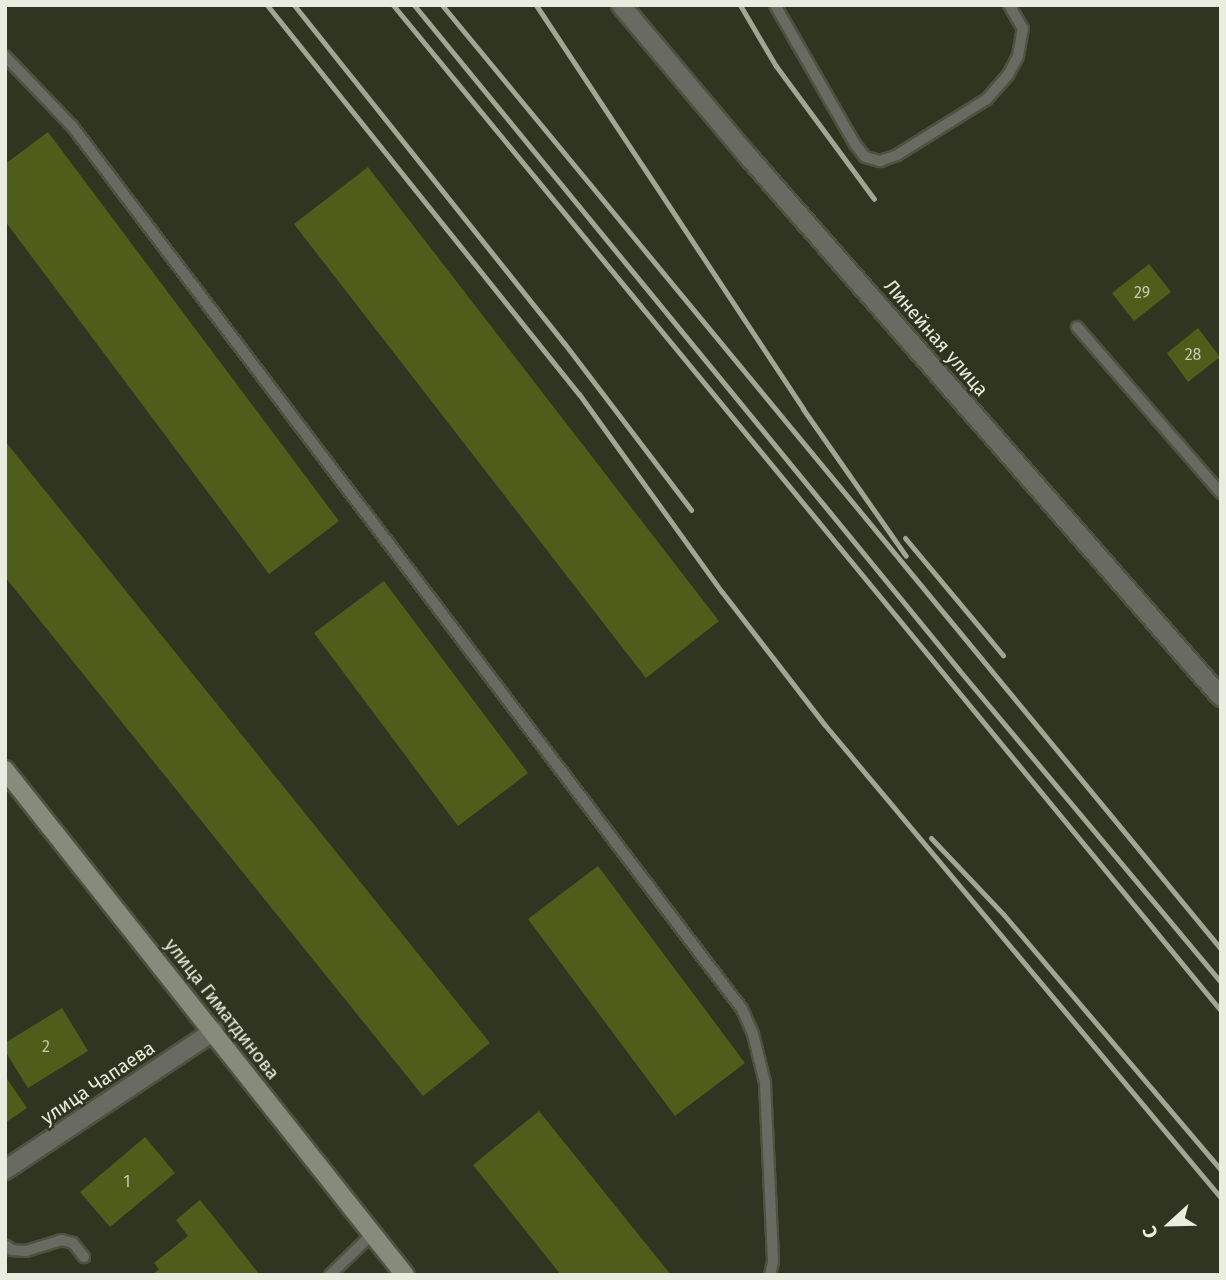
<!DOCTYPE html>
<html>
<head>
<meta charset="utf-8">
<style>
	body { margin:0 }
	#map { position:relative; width:1226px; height:1280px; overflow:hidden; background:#303521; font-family:"Fira Sans",sans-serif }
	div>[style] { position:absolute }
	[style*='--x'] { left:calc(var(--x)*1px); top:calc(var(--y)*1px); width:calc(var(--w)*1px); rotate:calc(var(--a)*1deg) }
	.building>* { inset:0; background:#4f5d1b }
	.roads { filter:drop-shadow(2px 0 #4e5240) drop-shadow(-2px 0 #4e5240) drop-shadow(0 2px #4e5240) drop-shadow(0 -2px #4e5240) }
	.service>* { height:10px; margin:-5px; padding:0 5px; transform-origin:5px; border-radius:5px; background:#696b62 }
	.minor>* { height:18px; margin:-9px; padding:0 9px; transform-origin:9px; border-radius:9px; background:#696b62 }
	.tertiary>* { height:18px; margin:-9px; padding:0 9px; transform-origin:9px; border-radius:9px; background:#696b62 }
	.secondary>* { height:18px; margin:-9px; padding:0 9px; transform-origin:9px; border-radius:9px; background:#878b7c }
	.rail>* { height:5px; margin:-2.5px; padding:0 2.5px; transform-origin:2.5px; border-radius:2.5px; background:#a1a696 }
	span { translate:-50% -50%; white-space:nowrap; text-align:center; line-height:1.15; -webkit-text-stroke:5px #303521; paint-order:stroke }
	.number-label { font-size:16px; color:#c2c9af }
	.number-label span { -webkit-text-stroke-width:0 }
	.street-label { font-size:19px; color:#e9ede0 }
	.frame { position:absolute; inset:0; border:7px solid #e9ede0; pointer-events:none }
	.north { position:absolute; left:1135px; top:1189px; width:70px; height:70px; -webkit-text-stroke:5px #303521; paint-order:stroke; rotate:248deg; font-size:19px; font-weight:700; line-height:28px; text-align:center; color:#e9ede0 }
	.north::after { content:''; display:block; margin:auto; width:24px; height:32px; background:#e9ede0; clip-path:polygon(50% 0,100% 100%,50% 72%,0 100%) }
</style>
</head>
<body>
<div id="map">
	<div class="building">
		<div style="clip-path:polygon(48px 132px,339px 521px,269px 574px,5px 221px,5px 164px)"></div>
		<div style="clip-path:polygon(368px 167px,719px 621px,646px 678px,294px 224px)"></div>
		<div style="clip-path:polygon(1149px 264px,1171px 292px,1134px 321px,1112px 293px)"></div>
		<div style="clip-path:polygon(1198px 328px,1220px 357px,1188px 382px,1167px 353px)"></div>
		<div style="clip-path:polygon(5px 441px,490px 1043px,423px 1096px,5px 577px)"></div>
		<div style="clip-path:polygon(384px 581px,528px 773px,458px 826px,314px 633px)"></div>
		<div style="clip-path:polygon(598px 866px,745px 1063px,675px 1116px,528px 919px)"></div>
		<div style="clip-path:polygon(62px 1008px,88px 1051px,28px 1088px,5px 1051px,5px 1043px)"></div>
		<div style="clip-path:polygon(5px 1076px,27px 1108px,5px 1123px)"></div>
		<div style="clip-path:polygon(539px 1111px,671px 1275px,561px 1275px,473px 1165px)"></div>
		<div style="clip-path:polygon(145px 1137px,175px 1173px,110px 1227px,80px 1192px)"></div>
		<div style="clip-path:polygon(200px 1200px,213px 1216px,260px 1275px,152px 1275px,159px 1269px,154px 1263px,188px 1236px,176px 1220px)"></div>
	</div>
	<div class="roads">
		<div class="service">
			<div style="--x:775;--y:5;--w:160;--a:60.1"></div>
			<div style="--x:855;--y:144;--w:16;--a:52"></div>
			<div style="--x:865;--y:157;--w:16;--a:15"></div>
			<div style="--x:880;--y:161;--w:18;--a:-19"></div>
			<div style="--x:897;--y:155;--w:106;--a:-31.9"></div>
			<div style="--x:987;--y:99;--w:32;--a:-49"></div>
			<div style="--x:1008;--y:75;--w:21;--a:-62"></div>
			<div style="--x:1018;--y:56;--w:27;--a:-80"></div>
			<div style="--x:1023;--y:29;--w:28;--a:-120"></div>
			<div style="--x:5;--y:56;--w:97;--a:46.3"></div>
			<div style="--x:72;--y:126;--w:1108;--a:52.81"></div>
			<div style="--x:742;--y:1009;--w:27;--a:66"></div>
			<div style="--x:753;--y:1034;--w:50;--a:76.2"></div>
			<div style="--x:765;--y:1083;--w:179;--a:87.4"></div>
			<div style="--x:773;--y:1262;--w:13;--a:103"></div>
			<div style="--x:1077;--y:327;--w:220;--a:49.1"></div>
			<div style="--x:5;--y:1245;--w:9;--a:36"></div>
			<div style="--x:12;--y:1250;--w:14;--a:4"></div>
			<div style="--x:26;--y:1251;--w:38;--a:-17"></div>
			<div style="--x:62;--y:1240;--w:11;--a:15"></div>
			<div style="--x:73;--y:1243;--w:18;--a:52"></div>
			<div style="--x:330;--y:1275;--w:59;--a:-44.3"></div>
		</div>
		<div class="minor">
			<div style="--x:5;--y:1170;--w:251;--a:-33.6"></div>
		</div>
		<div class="tertiary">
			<div style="--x:621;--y:5;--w:196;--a:50"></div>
			<div style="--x:747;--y:155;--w:720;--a:48.83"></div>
		</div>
		<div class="secondary">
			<div style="--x:5;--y:770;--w:644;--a:51.62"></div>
		</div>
	</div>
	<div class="rail">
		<div style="--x:267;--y:5;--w:499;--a:51.3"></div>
		<div style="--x:579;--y:394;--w:244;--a:54.2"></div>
		<div style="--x:722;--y:592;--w:167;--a:52.3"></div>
		<div style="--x:824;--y:724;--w:618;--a:50.05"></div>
		<div style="--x:294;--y:5;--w:433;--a:51.4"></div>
		<div style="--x:564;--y:343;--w:210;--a:52.7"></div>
		<div style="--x:393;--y:5;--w:1303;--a:50.54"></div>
		<div style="--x:414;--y:5;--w:860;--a:50.66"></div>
		<div style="--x:959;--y:670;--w:407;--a:50"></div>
		<div style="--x:442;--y:5;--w:1224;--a:50.47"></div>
		<div style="--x:536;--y:5;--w:484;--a:56.5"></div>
		<div style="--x:803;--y:409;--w:179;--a:55"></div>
		<div style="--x:740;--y:5;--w:71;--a:59.5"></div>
		<div style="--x:776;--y:66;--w:165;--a:53.6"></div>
		<div style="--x:905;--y:538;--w:153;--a:50.1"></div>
		<div style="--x:931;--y:838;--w:106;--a:46.5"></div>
		<div style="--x:1004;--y:915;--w:335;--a:49.6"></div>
	</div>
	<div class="number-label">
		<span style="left:1142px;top:293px">29</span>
		<span style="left:1193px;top:355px">28</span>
		<span style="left:46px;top:1047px">2</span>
		<span style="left:127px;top:1182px">1</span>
	</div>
	<div class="street-label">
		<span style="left:936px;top:338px;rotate:49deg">Линейная улица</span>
		<span style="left:222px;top:1009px;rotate:52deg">улица Гиматдинова</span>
		<span style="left:98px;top:1083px;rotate:-34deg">улица Чапаева</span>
	</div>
	<div class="frame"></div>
	<div class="north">С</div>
</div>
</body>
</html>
